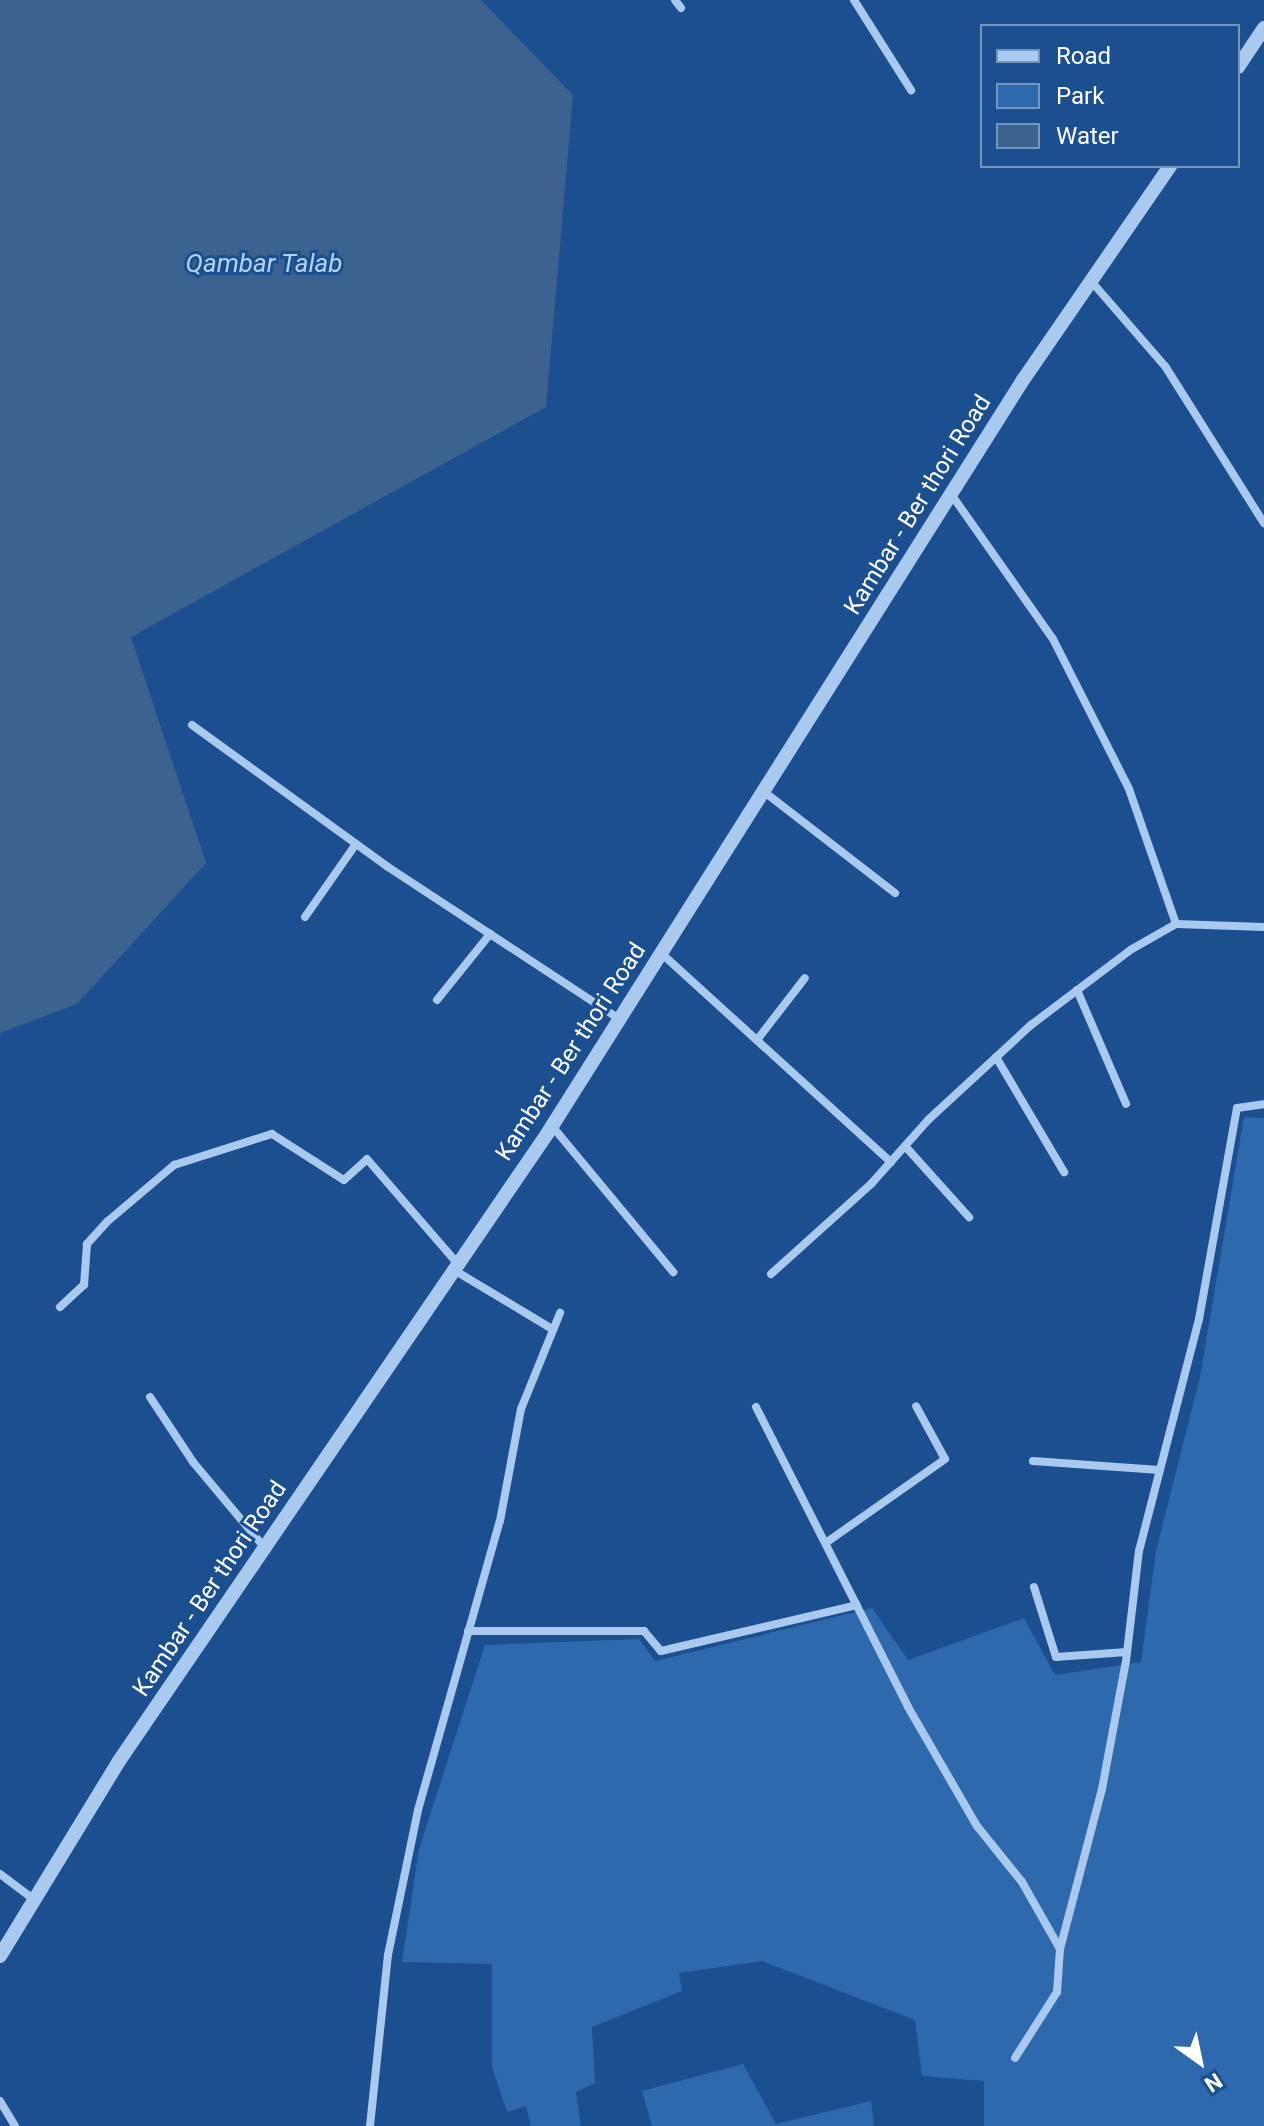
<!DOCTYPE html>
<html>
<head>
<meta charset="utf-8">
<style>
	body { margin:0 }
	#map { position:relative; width:1264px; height:2126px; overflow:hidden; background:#1b4f8f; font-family:Roboto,sans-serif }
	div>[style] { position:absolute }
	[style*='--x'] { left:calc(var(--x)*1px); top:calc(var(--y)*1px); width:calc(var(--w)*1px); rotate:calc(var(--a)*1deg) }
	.green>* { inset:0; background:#2e69ad }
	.water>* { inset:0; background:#3c6290 }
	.minor>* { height:8px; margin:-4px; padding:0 4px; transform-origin:4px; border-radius:4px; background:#a9c9ee }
	.tertiary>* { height:14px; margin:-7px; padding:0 7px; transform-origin:7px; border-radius:7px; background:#a9c9ee }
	span { translate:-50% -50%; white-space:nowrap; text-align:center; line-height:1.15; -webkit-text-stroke:6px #1b4f8f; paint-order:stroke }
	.street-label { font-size:24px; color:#fff }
	.water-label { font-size:26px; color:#b5d3f5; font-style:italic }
	.legend { position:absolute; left:980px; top:24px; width:260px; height:144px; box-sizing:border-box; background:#1b4f8f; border:2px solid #7695bc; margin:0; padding:10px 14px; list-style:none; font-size:24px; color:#fff }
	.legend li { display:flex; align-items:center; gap:16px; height:40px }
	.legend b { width:40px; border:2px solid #7695bc }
	.north { position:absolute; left:1160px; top:2022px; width:80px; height:80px; -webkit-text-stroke:6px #1b4f8f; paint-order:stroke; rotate:147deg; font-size:22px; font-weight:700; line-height:32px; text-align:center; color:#fff }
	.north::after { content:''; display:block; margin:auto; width:28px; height:36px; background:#fff; clip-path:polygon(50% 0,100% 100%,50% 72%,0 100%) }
</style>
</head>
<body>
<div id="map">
	<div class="green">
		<div style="clip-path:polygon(1244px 1117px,1264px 1118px,1264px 2126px,984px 2126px,984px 2081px,922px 2076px,915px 2020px,762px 1961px,679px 1973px,682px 1991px,592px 2027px,595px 2083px,576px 2092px,581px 2126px,531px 2126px,526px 2106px,507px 2112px,492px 2067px,492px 1964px,402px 1962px,419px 1849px,485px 1645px,639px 1639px,655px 1661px,872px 1608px,908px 1660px,1024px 1618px,1055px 1675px,1141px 1662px,1156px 1551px,1200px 1377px)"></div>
		<div style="clip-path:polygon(743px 2064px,776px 2124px,871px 2101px,874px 2126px,652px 2126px,642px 2091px)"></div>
	</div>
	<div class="water">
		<div style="clip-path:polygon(0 0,481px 0,573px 95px,546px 407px,131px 637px,206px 863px,77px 1004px,0 1033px)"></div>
	</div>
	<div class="minor">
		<div style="--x:675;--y:0;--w:10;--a:53"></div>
		<div style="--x:854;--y:0;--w:107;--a:57.7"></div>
		<div style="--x:1091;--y:281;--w:113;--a:49"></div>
		<div style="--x:1165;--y:366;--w:186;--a:57.8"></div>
		<div style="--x:951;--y:494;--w:177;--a:54.9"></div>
		<div style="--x:1053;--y:639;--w:168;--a:63.1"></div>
		<div style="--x:1129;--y:789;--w:143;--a:70.8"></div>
		<div style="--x:192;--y:725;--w:242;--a:35.9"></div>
		<div style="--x:388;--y:867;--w:277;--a:33.3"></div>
		<div style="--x:763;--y:791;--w:167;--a:37.7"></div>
		<div style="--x:305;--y:917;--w:89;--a:-55.1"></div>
		<div style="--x:661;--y:953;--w:311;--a:42.3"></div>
		<div style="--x:1077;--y:990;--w:124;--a:66.7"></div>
		<div style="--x:437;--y:1000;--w:85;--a:-51.2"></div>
		<div style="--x:757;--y:1040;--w:78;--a:-52.3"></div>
		<div style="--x:996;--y:1057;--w:134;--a:59.4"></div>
		<div style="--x:552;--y:1126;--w:190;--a:50.3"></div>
		<div style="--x:905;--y:1146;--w:96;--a:48"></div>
		<div style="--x:454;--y:1270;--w:114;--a:31"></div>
		<div style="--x:771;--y:1274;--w:135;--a:-42"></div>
		<div style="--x:871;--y:1184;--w:86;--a:-48.3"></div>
		<div style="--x:928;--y:1120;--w:140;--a:-42.7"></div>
		<div style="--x:1031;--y:1025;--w:126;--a:-37"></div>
		<div style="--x:1132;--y:949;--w:51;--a:-29.6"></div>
		<div style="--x:1176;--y:924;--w:88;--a:2"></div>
		<div style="--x:60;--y:1307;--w:33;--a:-43"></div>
		<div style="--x:84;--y:1285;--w:41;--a:-85.8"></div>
		<div style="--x:87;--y:1244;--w:31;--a:-48"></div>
		<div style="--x:108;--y:1221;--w:87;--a:-40.3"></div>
		<div style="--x:174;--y:1165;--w:103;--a:-17.6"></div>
		<div style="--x:272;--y:1134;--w:85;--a:32.6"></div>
		<div style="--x:344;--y:1180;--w:31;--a:-42"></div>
		<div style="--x:367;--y:1159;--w:139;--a:49.1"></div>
		<div style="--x:150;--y:1397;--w:78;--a:56.5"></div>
		<div style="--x:193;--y:1462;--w:112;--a:50.1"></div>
		<div style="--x:756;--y:1407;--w:336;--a:63.1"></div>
		<div style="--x:908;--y:1707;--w:138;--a:59.9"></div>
		<div style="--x:977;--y:1826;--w:72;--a:51.2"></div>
		<div style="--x:1022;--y:1882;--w:77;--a:60.4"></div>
		<div style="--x:1060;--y:1949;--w:43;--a:94"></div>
		<div style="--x:1057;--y:1992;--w:78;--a:122.5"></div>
		<div style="--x:1033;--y:1461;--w:127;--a:4.1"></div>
		<div style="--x:827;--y:1542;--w:144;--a:-35.1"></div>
		<div style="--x:945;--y:1459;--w:60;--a:-118.7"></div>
		<div style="--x:1034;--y:1587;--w:73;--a:72.6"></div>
		<div style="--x:1056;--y:1657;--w:71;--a:-4"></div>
		<div style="--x:468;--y:1631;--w:176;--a:0"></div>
		<div style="--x:644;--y:1631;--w:26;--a:50"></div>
		<div style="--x:661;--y:1651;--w:201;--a:-13.2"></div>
		<div style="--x:0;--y:1874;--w:45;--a:36.9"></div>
		<div style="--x:1060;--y:1949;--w:165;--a:-75.3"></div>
		<div style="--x:1102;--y:1789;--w:130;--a:-79.4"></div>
		<div style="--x:1126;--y:1661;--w:111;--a:-83.3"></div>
		<div style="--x:1139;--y:1551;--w:240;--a:-75.5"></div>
		<div style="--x:1199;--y:1319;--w:214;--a:-79.8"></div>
		<div style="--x:1237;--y:1108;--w:27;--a:-8"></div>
		<div style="--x:0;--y:2101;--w:29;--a:59"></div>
		<div style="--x:370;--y:2126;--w:172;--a:-84"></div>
		<div style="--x:388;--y:1955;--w:148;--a:-78.3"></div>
		<div style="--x:418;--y:1810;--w:300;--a:-74.2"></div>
		<div style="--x:500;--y:1521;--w:114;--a:-79.4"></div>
		<div style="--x:521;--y:1409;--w:104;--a:-67.9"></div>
	</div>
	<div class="tertiary">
		<div style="--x:1238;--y:67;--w:47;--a:-56.3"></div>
		<div style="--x:0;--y:1956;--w:228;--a:-58.6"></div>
		<div style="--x:119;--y:1761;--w:759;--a:-55.68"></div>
		<div style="--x:547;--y:1134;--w:892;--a:-57.74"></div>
		<div style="--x:1023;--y:380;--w:260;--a:-55.5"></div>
	</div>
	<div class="street-label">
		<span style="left:918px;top:505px;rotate:-58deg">Kambar - Ber thori Road</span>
		<span style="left:571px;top:1052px;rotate:-57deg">Kambar - Ber thori Road</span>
		<span style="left:210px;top:1589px;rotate:-56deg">Kambar - Ber thori Road</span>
	</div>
	<div class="water-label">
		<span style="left:264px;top:264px">Qambar Talab</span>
	</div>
	<ul class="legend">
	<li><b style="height:10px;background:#a9c9ee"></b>Road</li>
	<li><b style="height:22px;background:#2e69ad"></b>Park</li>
	<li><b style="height:22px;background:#3c6290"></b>Water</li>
	</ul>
	<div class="north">N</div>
</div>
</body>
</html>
